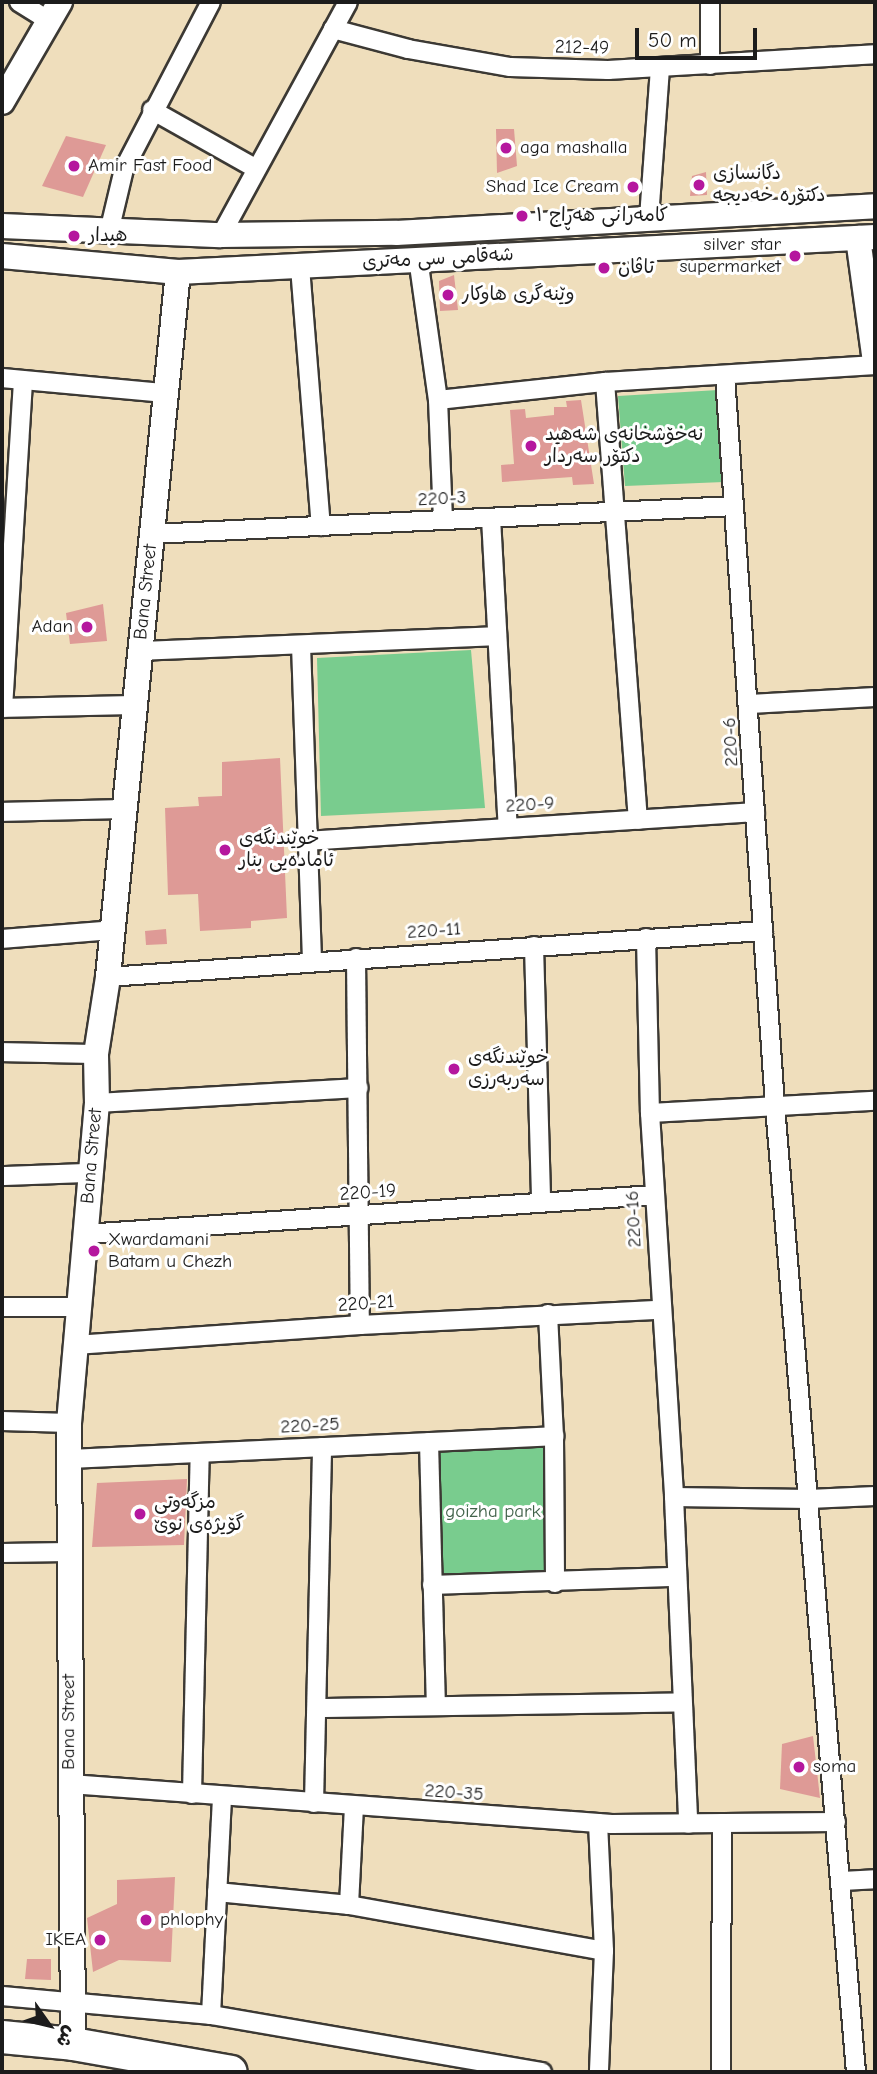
<!DOCTYPE html>
<html>
<head>
<meta charset="utf-8">
<style>
	body { margin:0 }
	#map { position:relative; width:877px; height:2074px; overflow:hidden; background:#efdebc; font-family:"Comic Neue","Playpen Sans Arabic",sans-serif }
	div>[style] { position:absolute }
	[style*='--x'] { left:calc(var(--x)*1px); top:calc(var(--y)*1px); width:calc(var(--w)*1px); rotate:calc(var(--a)*1deg) }
	.green>* { inset:0; background:#79cc8e }
	.building>* { inset:0; background:#de9a96 }
	.roads { filter:drop-shadow(2px 0 #3c3934) drop-shadow(-2px 0 #3c3934) drop-shadow(0 2px #3c3934) drop-shadow(0 -2px #3c3934) }
	.street>* { height:18px; margin:-9px; padding:0 9px; transform-origin:9px; border-radius:9px; background:#fff }
	.secondary>* { height:24px; margin:-12px; padding:0 12px; transform-origin:12px; border-radius:12px; background:#fff }
	.highway>* { height:32px; margin:-16px; padding:0 16px; transform-origin:16px; border-radius:16px; background:#fff }
	.dots>* { width:19px; height:19px; translate:-50% -50%; box-sizing:border-box; border:4px solid #fff; border-radius:50% }
	span { translate:-50% -50%; white-space:nowrap; text-align:center; line-height:1.15; -webkit-text-stroke:6px #fff; paint-order:stroke }
	.street-label { font-size:19px; color:#1c1c1c }
	.poi-label { font-size:19px; color:#1c1c1c }
	.left { translate:0 -50%; text-align:left }
	.right { translate:-100% -50%; text-align:right }
	.park-label { font-size:19px; color:#41624a }
	.frame { position:absolute; inset:0; border:4px solid #1c1c1c; pointer-events:none }
	.north { position:absolute; left:14px; top:1990px; width:70px; height:70px; -webkit-text-stroke:5px #fff; paint-order:stroke; rotate:124deg; font-size:19px; font-weight:700; line-height:28px; text-align:center; color:#1c1c1c }
	.north::after { content:''; display:block; margin:auto; width:24px; height:32px; background:#1c1c1c; clip-path:polygon(50% 0,100% 100%,50% 72%,0 100%) }
	.scale { position:absolute; left:635px; top:28px; width:122px; height:32px; box-sizing:border-box; border:4px solid #1c1c1c; border-top:0; padding-left:9px; font-size:21px; line-height:24px; white-space:nowrap; color:#1c1c1c; -webkit-text-stroke:5px #fff; paint-order:stroke }
</style>
</head>
<body>
<div id="map">
	<div class="green">
		<div style="clip-path:polygon(718px 390px,724px 482px,625px 486px,618px 396px)"></div>
		<div style="clip-path:polygon(471px 650px,485px 808px,321px 816px,317px 658px)"></div>
		<div style="clip-path:polygon(554px 1436px,555px 1583px,432px 1585px,429px 1442px)"></div>
	</div>
	<div class="building">
		<div style="clip-path:polygon(496px 129px,514px 129px,517px 166px,497px 173px)"></div>
		<div style="clip-path:polygon(66px 136px,106px 145px,83px 197px,42px 186px)"></div>
		<div style="clip-path:polygon(706px 172px,707px 195px,690px 196px,692px 176px)"></div>
		<div style="clip-path:polygon(454px 275px,458px 310px,440px 311px,439px 281px)"></div>
		<div style="clip-path:polygon(581px 400px,594px 484px,573px 485px,572px 477px,502px 482px,501px 465px,514px 464px,510px 410px,525px 409px,526px 418px,554px 415px,554px 407px,567px 407px,566px 401px)"></div>
		<div style="clip-path:polygon(103px 604px,107px 641px,70px 644px,66px 613px)"></div>
		<div style="clip-path:polygon(280px 758px,287px 918px,251px 921px,251px 928px,200px 931px,198px 894px,168px 895px,165px 808px,199px 806px,198px 797px,222px 796px,222px 762px)"></div>
		<div style="clip-path:polygon(166px 929px,167px 944px,146px 945px,145px 931px)"></div>
		<div style="clip-path:polygon(187px 1479px,184px 1545px,92px 1547px,97px 1483px)"></div>
		<div style="clip-path:polygon(813px 1736px,820px 1798px,780px 1789px,782px 1744px)"></div>
		<div style="clip-path:polygon(175px 1877px,171px 1962px,119px 1960px,93px 1972px,87px 1918px,117px 1904px,117px 1880px)"></div>
		<div style="clip-path:polygon(27px 1959px,51px 1959px,51px 1980px,25px 1979px)"></div>
	</div>
	<div class="roads">
		<div class="street">
			<div style="--x:19;--y:2;--w:36;--a:32"></div>
			<div style="--x:710;--y:2;--w:63;--a:90"></div>
			<div style="--x:333;--y:29;--w:78;--a:14.9"></div>
			<div style="--x:408;--y:49;--w:104;--a:10"></div>
			<div style="--x:510;--y:67;--w:98;--a:1.8"></div>
			<div style="--x:608;--y:70;--w:267;--a:-3.4"></div>
			<div style="--x:152;--y:110;--w:118;--a:29.4"></div>
			<div style="--x:649;--y:218;--w:150;--a:-85.8"></div>
			<div style="--x:109;--y:232;--w:65;--a:-76.6"></div>
			<div style="--x:124;--y:169;--w:188;--a:-62.5"></div>
			<div style="--x:221;--y:235;--w:265;--a:-61.4"></div>
			<div style="--x:418;--y:258;--w:143;--a:82"></div>
			<div style="--x:438;--y:400;--w:120;--a:87.6"></div>
			<div style="--x:300;--y:267;--w:260;--a:85.4"></div>
			<div style="--x:725;--y:376;--w:732;--a:86.08"></div>
			<div style="--x:775;--y:1106;--w:969;--a:85.21"></div>
			<div style="--x:2;--y:378;--w:163;--a:5.3"></div>
			<div style="--x:605;--y:382;--w:439;--a:85.7"></div>
			<div style="--x:438;--y:400;--w:168;--a:-6.2"></div>
			<div style="--x:605;--y:382;--w:271;--a:-3.6"></div>
			<div style="--x:491;--y:518;--w:310;--a:86.9"></div>
			<div style="--x:152;--y:534;--w:583;--a:-2.75"></div>
			<div style="--x:301;--y:645;--w:316;--a:88"></div>
			<div style="--x:140;--y:651;--w:357;--a:-2.4"></div>
			<div style="--x:750;--y:704;--w:125;--a:-3.2"></div>
			<div style="--x:2;--y:708;--w:133;--a:-1.3"></div>
			<div style="--x:3;--y:708;--w:328;--a:-86.5"></div>
			<div style="--x:2;--y:812;--w:123;--a:-1.4"></div>
			<div style="--x:307;--y:841;--w:449;--a:-3.7"></div>
			<div style="--x:646;--y:938;--w:175;--a:88.7"></div>
			<div style="--x:650;--y:1113;--w:385;--a:86.4"></div>
			<div style="--x:674;--y:1497;--w:327;--a:87.5"></div>
			<div style="--x:2;--y:939;--w:111;--a:-4.6"></div>
			<div style="--x:534;--y:946;--w:257;--a:88.4"></div>
			<div style="--x:356;--y:958;--w:367;--a:89.4"></div>
			<div style="--x:108;--y:977;--w:657;--a:-4.02"></div>
			<div style="--x:2;--y:1052;--w:94;--a:1.2"></div>
			<div style="--x:97;--y:1103;--w:262;--a:-3.3"></div>
			<div style="--x:650;--y:1113;--w:225;--a:-3.1"></div>
			<div style="--x:2;--y:1176;--w:88;--a:-2"></div>
			<div style="--x:85;--y:1234;--w:570;--a:-3.92"></div>
			<div style="--x:2;--y:1307;--w:76;--a:0"></div>
			<div style="--x:548;--y:1314;--w:122;--a:87.2"></div>
			<div style="--x:554;--y:1436;--w:147;--a:89.6"></div>
			<div style="--x:75;--y:1345;--w:286;--a:-4"></div>
			<div style="--x:360;--y:1325;--w:300;--a:-2.9"></div>
			<div style="--x:2;--y:1421;--w:67;--a:1.7"></div>
			<div style="--x:429;--y:1442;--w:262;--a:88.5"></div>
			<div style="--x:68;--y:1459;--w:487;--a:-2.7"></div>
			<div style="--x:674;--y:1497;--w:135;--a:0.8"></div>
			<div style="--x:809;--y:1499;--w:66;--a:-2.6"></div>
			<div style="--x:2;--y:1553;--w:66;--a:-0.9"></div>
			<div style="--x:432;--y:1585;--w:244;--a:-1.9"></div>
			<div style="--x:318;--y:1708;--w:364;--a:-0.9"></div>
			<div style="--x:70;--y:1784;--w:543;--a:4.22"></div>
			<div style="--x:612;--y:1824;--w:224;--a:-0.5"></div>
			<div style="--x:192;--y:1794;--w:341;--a:-88.7"></div>
			<div style="--x:314;--y:1803;--w:356;--a:-88.7"></div>
			<div style="--x:598;--y:1823;--w:128;--a:87.3"></div>
			<div style="--x:604;--y:1951;--w:121;--a:92.4"></div>
			<div style="--x:842;--y:1881;--w:33;--a:-3"></div>
			<div style="--x:217;--y:1892;--w:133;--a:5.6"></div>
			<div style="--x:349;--y:1905;--w:259;--a:10.2"></div>
			<div style="--x:349;--y:1905;--w:99;--a:-87.1"></div>
			<div style="--x:2;--y:1996;--w:210;--a:5.2"></div>
			<div style="--x:211;--y:2015;--w:336;--a:9.8"></div>
			<div style="--x:211;--y:2015;--w:219;--a:-87.1"></div>
			<div style="--x:721;--y:2072;--w:249;--a:-89.8"></div>
		</div>
		<div class="secondary">
			<div style="--x:2;--y:102;--w:116;--a:-59.9"></div>
			<div style="--x:2;--y:226;--w:219;--a:2.4"></div>
			<div style="--x:221;--y:235;--w:175;--a:-0.7"></div>
			<div style="--x:396;--y:233;--w:480;--a:-3.2"></div>
			<div style="--x:858;--y:238;--w:125;--a:82.2"></div>
			<div style="--x:2;--y:256;--w:177;--a:5.2"></div>
			<div style="--x:178;--y:272;--w:698;--a:-2.87"></div>
			<div style="--x:73;--y:2044;--w:621;--a:-90.37"></div>
			<div style="--x:69;--y:1423;--w:321;--a:-85"></div>
			<div style="--x:97;--y:1103;--w:49;--a:-91.2"></div>
			<div style="--x:96;--y:1054;--w:78;--a:-81.1"></div>
			<div style="--x:108;--y:977;--w:708;--a:-84.33"></div>
		</div>
		<div class="highway">
			<div style="--x:2;--y:2037;--w:71;--a:5.6"></div>
			<div style="--x:73;--y:2044;--w:160;--a:10"></div>
		</div>
	</div>
	<div class="dots">
		<div style="left:506px;top:148px;background:#b5179e"></div>
		<div style="left:74px;top:166px;background:#b5179e"></div>
		<div style="left:699px;top:185px;background:#b5179e"></div>
		<div style="left:633px;top:187px;background:#b5179e"></div>
		<div style="left:522px;top:216px;background:#b5179e"></div>
		<div style="left:74px;top:236px;background:#b5179e"></div>
		<div style="left:795px;top:256px;background:#b5179e"></div>
		<div style="left:604px;top:268px;background:#b5179e"></div>
		<div style="left:448px;top:295px;background:#b5179e"></div>
		<div style="left:531px;top:446px;background:#b5179e"></div>
		<div style="left:87px;top:627px;background:#b5179e"></div>
		<div style="left:225px;top:850px;background:#b5179e"></div>
		<div style="left:454px;top:1069px;background:#b5179e"></div>
		<div style="left:94px;top:1251px;background:#b5179e"></div>
		<div style="left:140px;top:1514px;background:#b5179e"></div>
		<div style="left:799px;top:1767px;background:#b5179e"></div>
		<div style="left:146px;top:1920px;background:#b5179e"></div>
		<div style="left:100px;top:1940px;background:#b5179e"></div>
	</div>
	<div class="street-label">
		<span style="left:582px;top:48px;rotate:1deg">212-49</span>
		<span style="left:438px;top:259px;rotate:-3deg">شەقامی سی مەتری</span>
		<span style="left:442px;top:499px;rotate:-3deg">220-3</span>
		<span style="left:146px;top:592px;rotate:-84deg">Bana Street</span>
		<span style="left:731px;top:742px;rotate:-93deg">220-6</span>
		<span style="left:530px;top:805px;rotate:-4deg">220-9</span>
		<span style="left:434px;top:931px;rotate:-4deg">220-11</span>
		<span style="left:92px;top:1156px;rotate:-85deg">Bana Street</span>
		<span style="left:368px;top:1193px;rotate:-4deg">220-19</span>
		<span style="left:634px;top:1219px;rotate:-93deg">220-16</span>
		<span style="left:366px;top:1304px;rotate:-4deg">220-21</span>
		<span style="left:310px;top:1426px;rotate:-3deg">220-25</span>
		<span style="left:69px;top:1722px;rotate:-90deg">Bana Street</span>
		<span style="left:454px;top:1793px;rotate:4deg">220-35</span>
	</div>
	<div class="poi-label">
		<span class="left" style="left:520px;top:148px">aga mashalla</span>
		<span class="left" style="left:88px;top:166px">Amir Fast Food</span>
		<span class="left" style="left:713px;top:185px">دگانسازی<br>دکتۆرە خەدیجە</span>
		<span class="right" style="left:619px;top:187px">Shad Ice Cream</span>
		<span class="left" style="left:536px;top:216px">کامەرانی هەڕاج ۱</span>
		<span class="left" style="left:88px;top:236px">هيدار</span>
		<span class="right" style="left:781px;top:256px">silver star<br>supermarket</span>
		<span class="left" style="left:618px;top:268px">تاڤان</span>
		<span class="left" style="left:462px;top:295px">وێنەگری هاوکار</span>
		<span class="left" style="left:545px;top:446px">نەخۆشخانەی شەهید<br>دکتۆر سەردار</span>
		<span class="right" style="left:73px;top:627px">Adan</span>
		<span class="left" style="left:239px;top:850px">خوێندنگەی<br>ئامادەیی بنار</span>
		<span class="left" style="left:468px;top:1069px">خوێندنگەی<br>سەربەرزی</span>
		<span class="left" style="left:108px;top:1251px">Xwardamani<br>Batam u Chezh</span>
		<span class="left" style="left:154px;top:1514px">مزگەوتی<br>گۆیژەی نوێ</span>
		<span class="left" style="left:813px;top:1767px">soma</span>
		<span class="left" style="left:160px;top:1920px">phlophy</span>
		<span class="right" style="left:86px;top:1940px">IKEA</span>
	</div>
	<div class="park-label">
		<span style="left:493px;top:1512px">goizha park</span>
	</div>
	<div class="frame"></div>
	<div class="north">ش</div>
	<div class="scale">50 m</div>
</div>
</body>
</html>
